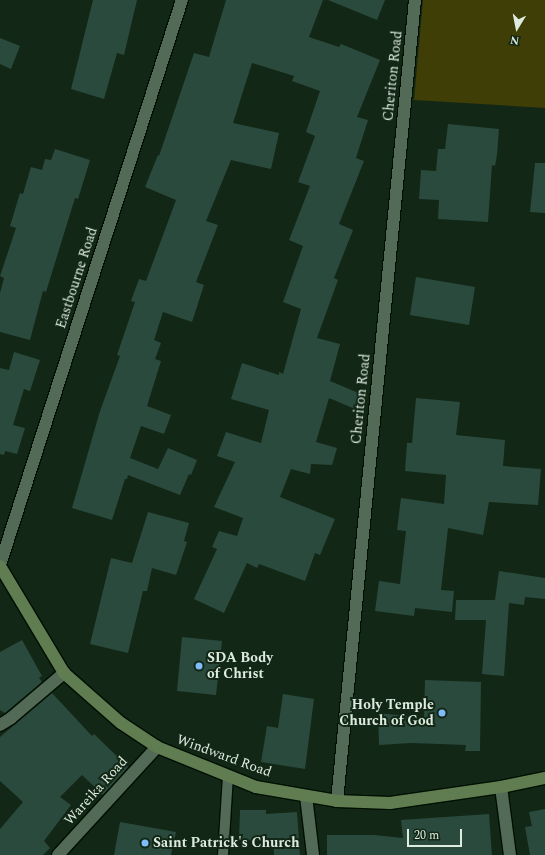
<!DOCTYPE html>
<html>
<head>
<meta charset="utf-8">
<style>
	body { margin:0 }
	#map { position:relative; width:545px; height:855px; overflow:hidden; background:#122715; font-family:Spectral,serif }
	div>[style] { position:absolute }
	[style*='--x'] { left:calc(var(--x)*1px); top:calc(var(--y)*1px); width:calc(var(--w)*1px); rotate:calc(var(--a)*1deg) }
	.green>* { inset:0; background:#3f3e06 }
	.building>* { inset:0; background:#2a4a3e }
	.roads { filter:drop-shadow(1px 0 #000f02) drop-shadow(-1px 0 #000f02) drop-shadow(0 1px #000f02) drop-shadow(0 -1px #000f02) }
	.service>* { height:10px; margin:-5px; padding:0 5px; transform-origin:5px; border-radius:5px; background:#536a56 }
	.minor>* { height:12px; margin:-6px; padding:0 6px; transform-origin:6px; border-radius:6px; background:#536a56 }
	.secondary>* { height:12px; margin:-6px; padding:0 6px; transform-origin:6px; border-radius:6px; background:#607c51 }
	.dots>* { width:11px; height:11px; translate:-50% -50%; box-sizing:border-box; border:2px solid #122715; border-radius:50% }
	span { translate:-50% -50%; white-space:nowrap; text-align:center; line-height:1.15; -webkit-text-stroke:4px #122715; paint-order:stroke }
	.street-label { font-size:14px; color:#deece0 }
	.poi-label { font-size:14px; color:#deece0; font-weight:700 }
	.left { translate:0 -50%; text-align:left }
	.right { translate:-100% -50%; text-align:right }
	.north { position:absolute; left:497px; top:8px; width:40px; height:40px; -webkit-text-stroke:3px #122715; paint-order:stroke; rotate:190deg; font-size:11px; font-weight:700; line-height:16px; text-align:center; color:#deece0 }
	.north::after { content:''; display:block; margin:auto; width:14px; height:18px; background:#deece0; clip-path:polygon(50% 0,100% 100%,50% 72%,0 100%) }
	.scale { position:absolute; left:407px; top:829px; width:55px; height:18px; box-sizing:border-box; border:2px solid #deece0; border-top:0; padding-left:5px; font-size:12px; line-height:14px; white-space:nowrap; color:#deece0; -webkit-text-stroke:3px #122715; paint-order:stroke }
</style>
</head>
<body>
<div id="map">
	<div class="green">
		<div style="clip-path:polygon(423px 0,545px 0,545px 108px,414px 100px)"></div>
	</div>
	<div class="building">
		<div style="clip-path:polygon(93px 0,137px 0,124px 55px,117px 53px,104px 99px,71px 89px)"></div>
		<div style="clip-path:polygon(226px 0,323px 0,309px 37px,339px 47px,341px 44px,380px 60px,357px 117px,368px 120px,356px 158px,364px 161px,339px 224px,353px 230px,334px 278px,338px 280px,317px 338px,340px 344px,330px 381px,361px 394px,355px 409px,329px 398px,316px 442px,337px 448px,332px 465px,311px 464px,310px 474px,291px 469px,280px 497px,335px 519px,320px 555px,315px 553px,305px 581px,259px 564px,257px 568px,247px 563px,224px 613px,194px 599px,217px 549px,212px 547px,219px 531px,237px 536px,243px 518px,214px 507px,235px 462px,217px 456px,226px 432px,261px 443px,269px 410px,231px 399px,242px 363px,279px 375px,279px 372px,283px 374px,301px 309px,283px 302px,303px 246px,289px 240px,310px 186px,298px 182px,315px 136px,306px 132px,320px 91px,292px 81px,294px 76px,252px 63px,233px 123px,279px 133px,271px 169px,231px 160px,206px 221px,218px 225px,196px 282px,204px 285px,192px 322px,163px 312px,154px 340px,161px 343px,155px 359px,161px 361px,147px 406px,171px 415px,164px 434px,141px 426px,130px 458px,158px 469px,168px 448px,197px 460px,191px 475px,189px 474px,180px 495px,128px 475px,127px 479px,125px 479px,112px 520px,72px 508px,100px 411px,120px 356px,117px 355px,135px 302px,131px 301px,139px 279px,146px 281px,176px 200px,145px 187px,158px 155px,159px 156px,194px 53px,209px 57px)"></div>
		<div style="clip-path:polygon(328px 0,385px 0,377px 20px)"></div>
		<div style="clip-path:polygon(0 38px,20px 46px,11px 69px,0 64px)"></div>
		<div style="clip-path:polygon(448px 124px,499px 129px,497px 155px,495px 166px,492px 165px,488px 222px,438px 219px,439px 200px,419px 199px,421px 170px,436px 171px,438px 149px,445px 149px)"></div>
		<div style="clip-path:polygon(55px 149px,90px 160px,78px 199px,75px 198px,46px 292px,43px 291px,30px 340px,0 332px,0 293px,4px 278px,0 276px,16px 228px,10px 226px,20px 193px,23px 194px,31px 167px,42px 170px,45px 159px,51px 160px)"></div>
		<div style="clip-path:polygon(535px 163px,545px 163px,545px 213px,530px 212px)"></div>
		<div style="clip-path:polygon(416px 277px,475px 287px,469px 325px,410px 315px)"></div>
		<div style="clip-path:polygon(14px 352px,40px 360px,30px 391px,24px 389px,13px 425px,25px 428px,17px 454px,5px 451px,4px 455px,0 454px,0 368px,9px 370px)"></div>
		<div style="clip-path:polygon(416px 398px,460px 402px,456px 435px,505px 440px,503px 466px,541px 469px,538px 505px,489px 502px,483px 535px,448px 528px,441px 590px,454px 591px,452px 612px,415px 608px,414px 616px,375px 611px,379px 581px,400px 584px,406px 531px,397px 530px,401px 498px,444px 504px,446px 475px,405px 471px,407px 443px,412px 443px)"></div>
		<div style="clip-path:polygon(148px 512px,189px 523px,184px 541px,187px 542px,176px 575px,152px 568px,147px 591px,143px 591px,128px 653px,90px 644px,111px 558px,132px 563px)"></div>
		<div style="clip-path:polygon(499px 571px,545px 578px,545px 599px,525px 597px,524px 605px,509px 603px,504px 676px,482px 674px,486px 620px,455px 620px,456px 600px,495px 600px)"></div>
		<div style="clip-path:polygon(182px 637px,222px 641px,216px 695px,177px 691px)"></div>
		<div style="clip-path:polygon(22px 640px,42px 676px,39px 678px,42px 682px,5px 713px,0 710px,0 652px)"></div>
		<div style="clip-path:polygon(425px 680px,481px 682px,480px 751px,465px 751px,466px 745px,411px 743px,379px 745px,378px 713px,424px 718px)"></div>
		<div style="clip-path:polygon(52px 693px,92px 736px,94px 734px,128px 767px,103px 795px,82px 775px,60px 797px,71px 805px,44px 841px,50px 848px,43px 855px,0 855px,0 829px,23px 802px,0 781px,0 737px)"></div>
		<div style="clip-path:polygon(283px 694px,314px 699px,305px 769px,261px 762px,267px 726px,278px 728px)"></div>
		<div style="clip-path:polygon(545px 809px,545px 855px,530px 855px,525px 827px,532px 826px,529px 812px)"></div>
		<div style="clip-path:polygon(240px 810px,266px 810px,266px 814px,297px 812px,300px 855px,274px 855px,273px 841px,239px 840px)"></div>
		<div style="clip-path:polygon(489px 814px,492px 855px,327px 855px,327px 835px,374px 835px,403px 838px,401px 820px)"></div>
		<div style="clip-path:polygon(120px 822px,176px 832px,171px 855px,114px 855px)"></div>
	</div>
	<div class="roads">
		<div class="service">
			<div style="--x:223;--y:855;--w:79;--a:-86.4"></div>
		</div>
		<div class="minor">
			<div style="--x:0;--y:565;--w:594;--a:-72.15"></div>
			<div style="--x:0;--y:725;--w:13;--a:-32"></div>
			<div style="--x:11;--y:718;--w:70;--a:-40.3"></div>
			<div style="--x:501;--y:787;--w:69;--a:82.5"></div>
			<div style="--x:306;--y:796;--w:59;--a:83.2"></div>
			<div style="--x:337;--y:801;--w:805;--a:-84.44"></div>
			<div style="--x:58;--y:855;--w:147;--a:-47.5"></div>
		</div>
		<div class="secondary">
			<div style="--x:0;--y:566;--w:125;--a:59.1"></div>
			<div style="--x:64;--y:673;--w:76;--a:41.3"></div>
			<div style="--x:121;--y:723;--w:43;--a:33.7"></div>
			<div style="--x:157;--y:747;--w:107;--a:22"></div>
			<div style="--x:256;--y:787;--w:82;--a:9.8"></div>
			<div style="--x:337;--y:801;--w:53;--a:2.2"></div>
			<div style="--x:390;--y:803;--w:112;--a:-8.2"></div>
			<div style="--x:501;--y:787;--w:45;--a:-11.6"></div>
		</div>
	</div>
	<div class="dots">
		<div style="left:199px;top:666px;background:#7fbdfa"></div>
		<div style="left:442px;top:713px;background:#7fbdfa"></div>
		<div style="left:145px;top:843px;background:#7fbdfa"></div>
	</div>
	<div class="street-label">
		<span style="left:393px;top:76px;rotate:-84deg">Cheriton Road</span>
		<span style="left:77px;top:278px;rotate:-72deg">Eastbourne Road</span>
		<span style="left:361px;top:399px;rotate:-84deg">Cheriton Road</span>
		<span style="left:224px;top:756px;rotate:20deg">Windward Road</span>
		<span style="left:96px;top:791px;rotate:-48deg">Wareika Road</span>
	</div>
	<div class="poi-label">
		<span class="left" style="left:207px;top:666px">SDA Body<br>of Christ</span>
		<span class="right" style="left:434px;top:713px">Holy Temple<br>Church of God</span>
		<span class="left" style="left:153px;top:843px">Saint Patrick's Church</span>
	</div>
	<div class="north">N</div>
	<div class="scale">20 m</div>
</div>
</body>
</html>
